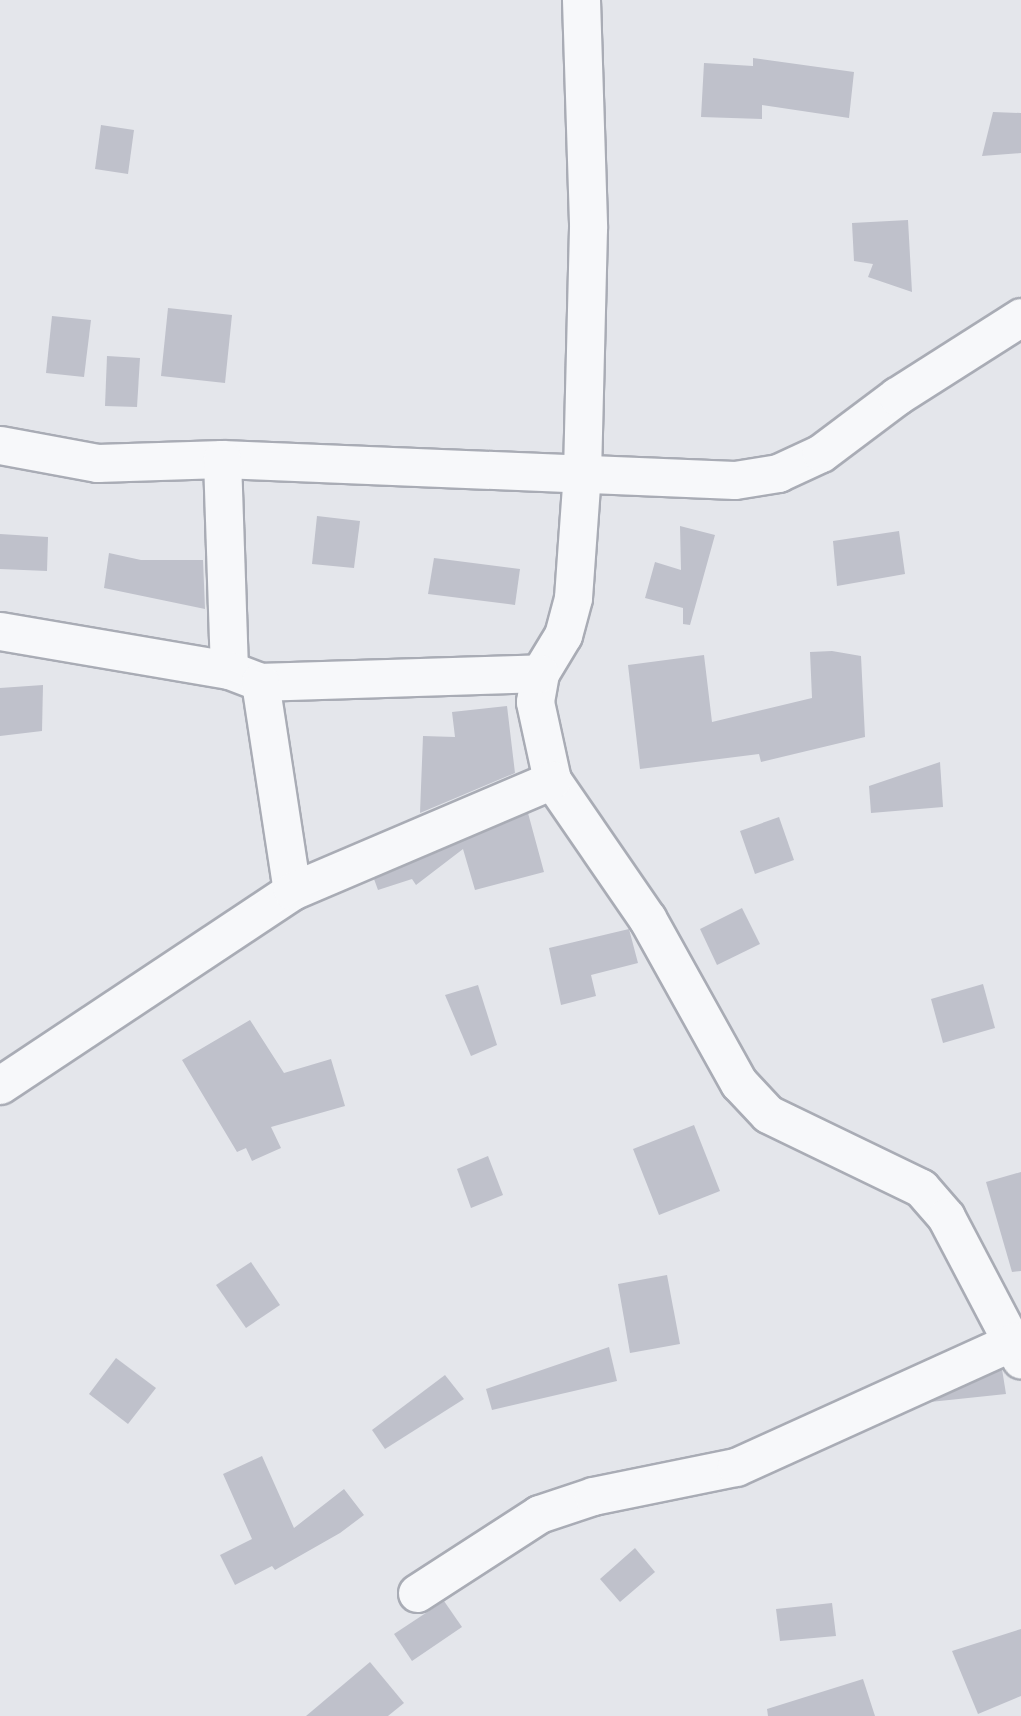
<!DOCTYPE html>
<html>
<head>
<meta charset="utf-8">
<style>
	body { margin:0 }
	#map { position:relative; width:1021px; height:1716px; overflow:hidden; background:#e4e6eb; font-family:Poppins,sans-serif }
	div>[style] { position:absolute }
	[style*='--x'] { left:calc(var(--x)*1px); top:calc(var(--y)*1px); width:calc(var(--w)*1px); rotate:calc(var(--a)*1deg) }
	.building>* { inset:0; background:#bfc1cb }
	.roads { filter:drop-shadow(2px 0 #a9acb5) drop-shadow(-2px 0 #a9acb5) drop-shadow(0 2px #a9acb5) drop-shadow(0 -2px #a9acb5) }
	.minor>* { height:37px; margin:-18.5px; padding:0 18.5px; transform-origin:18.5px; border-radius:18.5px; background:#f7f8fa }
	span { translate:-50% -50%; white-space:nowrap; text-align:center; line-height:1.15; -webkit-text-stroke:6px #f4f5f9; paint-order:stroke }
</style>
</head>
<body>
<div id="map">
	<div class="building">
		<div style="clip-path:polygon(753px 58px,854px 72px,849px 118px,762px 105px,762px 119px,701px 117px,704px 63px,753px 66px)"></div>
		<div style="clip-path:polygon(993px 112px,1021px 113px,1021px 153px,982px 156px)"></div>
		<div style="clip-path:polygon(101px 125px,134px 130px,128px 174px,95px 169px)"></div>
		<div style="clip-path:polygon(908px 220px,912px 292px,868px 277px,873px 264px,854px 261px,852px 223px)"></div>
		<div style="clip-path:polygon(168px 308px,232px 315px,225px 383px,161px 376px)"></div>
		<div style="clip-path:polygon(52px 316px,91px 320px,84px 377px,46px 373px)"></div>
		<div style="clip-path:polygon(107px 356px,140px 358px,137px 407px,105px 406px)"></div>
		<div style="clip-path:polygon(317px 516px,360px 521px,354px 568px,312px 564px)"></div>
		<div style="clip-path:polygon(680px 526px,715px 535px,690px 625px,683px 624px,683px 608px,645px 598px,655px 562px,681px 570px)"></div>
		<div style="clip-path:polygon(899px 531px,905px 574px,837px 586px,833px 541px)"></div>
		<div style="clip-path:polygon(0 534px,48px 537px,47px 571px,0 569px)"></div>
		<div style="clip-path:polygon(109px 553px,141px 560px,203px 560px,205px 609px,104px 588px)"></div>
		<div style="clip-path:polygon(434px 558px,520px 569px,515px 605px,428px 594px)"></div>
		<div style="clip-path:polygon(832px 651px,861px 656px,865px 737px,761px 762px,759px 754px,640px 769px,628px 665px,704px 655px,712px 722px,812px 698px,810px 652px)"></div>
		<div style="clip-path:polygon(43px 685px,42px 731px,0 736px,0 688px)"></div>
		<div style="clip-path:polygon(507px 706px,515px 773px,420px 813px,423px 736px,455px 737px,452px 712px)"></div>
		<div style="clip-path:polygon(940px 762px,943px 807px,871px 813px,869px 786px)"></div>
		<div style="clip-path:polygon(528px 813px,544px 872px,475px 890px,463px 849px,416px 885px,412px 879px,378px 890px,374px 879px)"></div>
		<div style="clip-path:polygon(779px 817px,794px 860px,755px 874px,740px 831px)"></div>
		<div style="clip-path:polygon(742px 908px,760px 944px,717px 965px,700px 929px)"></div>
		<div style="clip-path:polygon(629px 929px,638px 963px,591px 975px,596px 996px,561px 1005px,549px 948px)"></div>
		<div style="clip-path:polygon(983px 984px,995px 1028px,943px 1043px,931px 999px)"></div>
		<div style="clip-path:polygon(478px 985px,497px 1045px,471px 1056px,445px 995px)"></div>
		<div style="clip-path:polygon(250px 1020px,284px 1073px,331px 1059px,345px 1106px,271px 1127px,281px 1148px,252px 1161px,246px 1148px,237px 1152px,182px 1060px)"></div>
		<div style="clip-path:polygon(694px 1125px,720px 1191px,659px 1215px,633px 1149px)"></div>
		<div style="clip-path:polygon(488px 1156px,503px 1195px,471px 1208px,457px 1169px)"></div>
		<div style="clip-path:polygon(1021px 1172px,1021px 1271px,1012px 1272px,986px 1182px)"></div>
		<div style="clip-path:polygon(251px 1262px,280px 1305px,246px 1328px,216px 1285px)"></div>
		<div style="clip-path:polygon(667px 1275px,680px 1344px,630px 1353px,618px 1284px)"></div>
		<div style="clip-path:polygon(609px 1347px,617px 1381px,492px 1410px,486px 1389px)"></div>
		<div style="clip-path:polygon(116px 1358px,156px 1388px,128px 1424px,89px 1394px)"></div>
		<div style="clip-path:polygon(1002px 1369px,1006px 1394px,930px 1402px)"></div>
		<div style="clip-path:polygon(445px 1375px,464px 1399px,385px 1449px,372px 1430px)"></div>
		<div style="clip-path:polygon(262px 1456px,294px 1528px,344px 1489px,364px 1515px,340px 1533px,275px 1570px,272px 1566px,235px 1585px,220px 1555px,252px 1539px,223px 1474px)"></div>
		<div style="clip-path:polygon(635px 1548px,655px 1572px,620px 1602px,600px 1579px)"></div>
		<div style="clip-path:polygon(444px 1601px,462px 1627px,412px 1661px,394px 1634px)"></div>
		<div style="clip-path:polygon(832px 1603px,836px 1636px,780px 1641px,776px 1609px)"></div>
		<div style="clip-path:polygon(1021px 1629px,1021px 1696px,978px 1714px,952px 1651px)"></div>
		<div style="clip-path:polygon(370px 1662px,404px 1703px,388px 1716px,306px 1716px)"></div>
		<div style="clip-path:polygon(863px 1679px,875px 1716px,768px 1716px,767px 1709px)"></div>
	</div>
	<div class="roads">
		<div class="minor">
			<div style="--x:581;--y:0;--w:228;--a:88.2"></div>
			<div style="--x:588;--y:228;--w:244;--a:91.4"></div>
			<div style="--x:582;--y:472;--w:126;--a:94.1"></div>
			<div style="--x:573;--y:598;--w:38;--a:105"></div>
			<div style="--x:563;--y:635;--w:44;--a:121.2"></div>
			<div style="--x:540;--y:673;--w:29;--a:100"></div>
			<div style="--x:535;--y:702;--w:80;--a:77.7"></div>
			<div style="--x:552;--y:780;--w:168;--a:55.5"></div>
			<div style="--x:647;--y:918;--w:189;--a:60.9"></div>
			<div style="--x:739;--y:1083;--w:42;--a:46.9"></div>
			<div style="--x:768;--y:1114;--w:170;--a:25.8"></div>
			<div style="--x:921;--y:1188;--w:38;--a:49"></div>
			<div style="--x:946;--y:1217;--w:161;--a:62.3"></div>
			<div style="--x:0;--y:445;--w:99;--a:10.5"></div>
			<div style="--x:97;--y:463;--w:125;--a:-1.8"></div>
			<div style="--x:222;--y:459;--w:513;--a:2.34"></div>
			<div style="--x:735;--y:480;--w:44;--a:-9.2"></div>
			<div style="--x:778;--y:473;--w:47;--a:-24.9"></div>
			<div style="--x:821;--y:453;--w:95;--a:-36.9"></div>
			<div style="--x:897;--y:396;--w:147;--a:-32.5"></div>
			<div style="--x:222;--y:459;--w:211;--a:88.1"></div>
			<div style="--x:0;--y:631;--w:232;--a:9.7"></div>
			<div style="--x:229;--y:670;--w:33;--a:21"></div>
			<div style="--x:260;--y:682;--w:280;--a:-1.8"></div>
			<div style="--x:260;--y:682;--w:211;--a:81.3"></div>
			<div style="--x:0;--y:1085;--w:351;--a:-33.6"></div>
			<div style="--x:292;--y:891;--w:283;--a:-23.1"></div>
			<div style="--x:417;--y:1593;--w:145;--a:-32.9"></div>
			<div style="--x:539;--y:1514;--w:57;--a:-18.4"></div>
			<div style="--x:593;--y:1496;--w:146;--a:-11.5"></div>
			<div style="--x:736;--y:1467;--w:305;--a:-24.4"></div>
		</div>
	</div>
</div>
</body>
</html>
